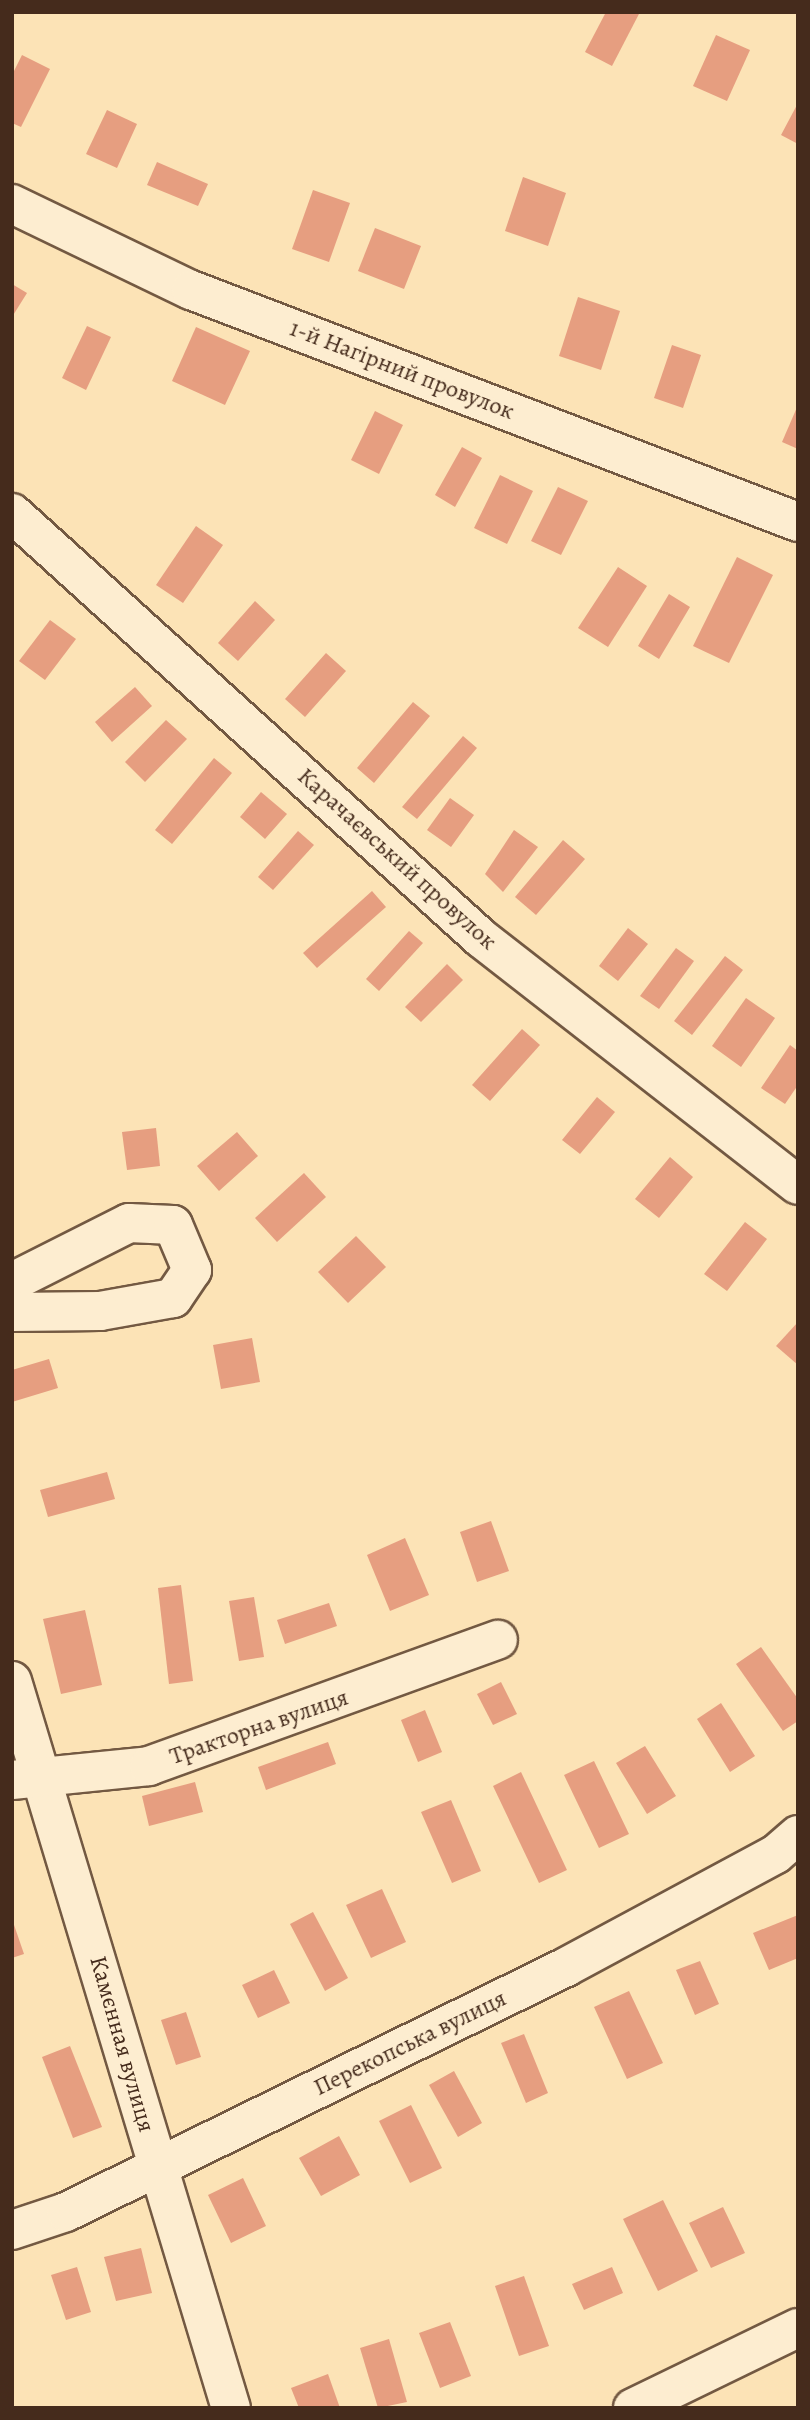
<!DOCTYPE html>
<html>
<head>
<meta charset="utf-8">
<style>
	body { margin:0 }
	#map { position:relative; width:810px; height:2420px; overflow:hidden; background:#fce3b6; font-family:Alegreya,serif }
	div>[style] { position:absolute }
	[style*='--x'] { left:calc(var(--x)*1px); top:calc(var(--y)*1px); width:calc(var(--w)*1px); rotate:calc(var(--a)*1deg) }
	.building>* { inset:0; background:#e69e80 }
	.roads { filter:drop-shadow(2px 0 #735942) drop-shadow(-2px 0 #735942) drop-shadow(0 2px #735942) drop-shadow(0 -2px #735942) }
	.street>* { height:38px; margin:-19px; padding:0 19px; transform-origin:19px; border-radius:19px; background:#fdedd0 }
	span { translate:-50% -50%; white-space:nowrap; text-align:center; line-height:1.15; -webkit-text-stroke:5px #fdedd0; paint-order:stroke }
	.street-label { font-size:24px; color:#452b1c }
	.frame { position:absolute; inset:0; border:14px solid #452b1c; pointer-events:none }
</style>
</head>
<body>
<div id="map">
	<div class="building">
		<div style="clip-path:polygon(606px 12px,640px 12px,612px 66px,585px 52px)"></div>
		<div style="clip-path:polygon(716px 35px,750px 50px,727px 101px,693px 86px)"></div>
		<div style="clip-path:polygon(22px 55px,50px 69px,21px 127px,12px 123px,12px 75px)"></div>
		<div style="clip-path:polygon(798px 103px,798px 144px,781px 135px)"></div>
		<div style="clip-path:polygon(107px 110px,137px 124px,117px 168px,86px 154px)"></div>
		<div style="clip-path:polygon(157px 162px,208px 184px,198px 206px,147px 185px)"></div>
		<div style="clip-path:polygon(523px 177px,566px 193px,548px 246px,505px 231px)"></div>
		<div style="clip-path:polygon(313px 190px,350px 203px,329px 262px,292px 249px)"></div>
		<div style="clip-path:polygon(375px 228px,421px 246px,404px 289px,358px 271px)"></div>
		<div style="clip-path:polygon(12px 284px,27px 293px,12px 317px)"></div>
		<div style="clip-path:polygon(578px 297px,620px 311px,601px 370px,559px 356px)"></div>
		<div style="clip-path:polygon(87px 326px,111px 337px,86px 390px,62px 378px)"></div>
		<div style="clip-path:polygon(196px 327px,250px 351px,225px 405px,172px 381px)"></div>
		<div style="clip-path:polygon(672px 345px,701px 355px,683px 408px,654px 398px)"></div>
		<div style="clip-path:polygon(798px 405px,798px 449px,782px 442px)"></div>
		<div style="clip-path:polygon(375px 411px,403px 425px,379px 474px,351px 460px)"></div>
		<div style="clip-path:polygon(462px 447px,482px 458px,455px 507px,435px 495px)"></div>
		<div style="clip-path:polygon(500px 475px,533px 491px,507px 544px,474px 528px)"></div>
		<div style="clip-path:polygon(558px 487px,588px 501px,561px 555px,531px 541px)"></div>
		<div style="clip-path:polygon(196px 526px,223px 545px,183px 603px,156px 585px)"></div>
		<div style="clip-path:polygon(737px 557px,773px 575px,729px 663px,693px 646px)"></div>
		<div style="clip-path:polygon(618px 567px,647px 586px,608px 647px,578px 628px)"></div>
		<div style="clip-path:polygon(669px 594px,690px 607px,659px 659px,638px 646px)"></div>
		<div style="clip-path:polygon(255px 601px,275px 620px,238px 661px,218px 643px)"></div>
		<div style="clip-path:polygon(50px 620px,76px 639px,45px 680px,19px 661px)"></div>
		<div style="clip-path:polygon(326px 653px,346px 671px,305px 717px,285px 699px)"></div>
		<div style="clip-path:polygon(135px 687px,152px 706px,112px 742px,95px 722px)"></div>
		<div style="clip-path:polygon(413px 702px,430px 716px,374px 783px,357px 768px)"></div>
		<div style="clip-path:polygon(166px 720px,187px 739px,145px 782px,125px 762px)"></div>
		<div style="clip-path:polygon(463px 736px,477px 748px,417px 819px,402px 807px)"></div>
		<div style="clip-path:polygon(214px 758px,232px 773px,172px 844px,155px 830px)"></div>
		<div style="clip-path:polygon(261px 792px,287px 814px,265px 839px,240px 817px)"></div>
		<div style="clip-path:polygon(450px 798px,474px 815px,451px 847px,427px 830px)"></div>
		<div style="clip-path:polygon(514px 830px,538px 847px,503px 892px,485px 874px)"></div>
		<div style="clip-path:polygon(298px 831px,314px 845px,273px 890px,258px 877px)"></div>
		<div style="clip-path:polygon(563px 840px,585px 859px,536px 915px,515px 897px)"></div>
		<div style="clip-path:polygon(372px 891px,386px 907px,317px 968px,303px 953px)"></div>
		<div style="clip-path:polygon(628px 928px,648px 944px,618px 981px,599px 966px)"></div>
		<div style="clip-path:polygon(409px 931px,423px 943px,379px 991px,366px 979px)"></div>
		<div style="clip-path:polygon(676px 948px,694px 961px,659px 1009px,640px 996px)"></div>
		<div style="clip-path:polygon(725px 956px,743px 970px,692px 1035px,674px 1021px)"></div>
		<div style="clip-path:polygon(447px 964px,463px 980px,421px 1022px,405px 1007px)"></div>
		<div style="clip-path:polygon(746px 998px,775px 1018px,741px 1067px,712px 1046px)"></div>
		<div style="clip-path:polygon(522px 1029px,540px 1045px,490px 1101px,472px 1085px)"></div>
		<div style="clip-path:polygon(790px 1045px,798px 1051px,798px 1085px,785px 1104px,761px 1088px)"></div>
		<div style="clip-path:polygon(597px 1097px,615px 1112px,580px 1154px,562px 1140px)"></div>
		<div style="clip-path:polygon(156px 1128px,160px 1166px,127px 1170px,122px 1132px)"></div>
		<div style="clip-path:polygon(237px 1132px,258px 1156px,219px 1191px,197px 1166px)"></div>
		<div style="clip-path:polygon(670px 1157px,693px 1177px,659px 1218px,635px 1199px)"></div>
		<div style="clip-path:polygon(304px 1173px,326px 1197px,277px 1242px,255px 1218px)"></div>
		<div style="clip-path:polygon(745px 1222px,767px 1239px,727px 1291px,704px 1274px)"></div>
		<div style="clip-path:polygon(356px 1236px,386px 1267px,348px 1303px,318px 1272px)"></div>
		<div style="clip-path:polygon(798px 1322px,798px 1365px,776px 1346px)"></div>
		<div style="clip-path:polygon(252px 1338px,260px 1382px,221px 1389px,213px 1345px)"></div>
		<div style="clip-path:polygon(49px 1359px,58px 1388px,12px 1402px,12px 1370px)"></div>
		<div style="clip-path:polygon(107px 1472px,115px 1499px,48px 1517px,40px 1490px)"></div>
		<div style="clip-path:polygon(491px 1521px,509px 1571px,477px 1582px,460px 1532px)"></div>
		<div style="clip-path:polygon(405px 1538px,429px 1595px,390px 1611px,367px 1555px)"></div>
		<div style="clip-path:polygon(181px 1585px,193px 1681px,169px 1684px,158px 1588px)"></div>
		<div style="clip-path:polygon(254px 1597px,264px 1657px,239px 1661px,229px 1601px)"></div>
		<div style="clip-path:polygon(329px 1603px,337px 1626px,285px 1644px,277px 1620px)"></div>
		<div style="clip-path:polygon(85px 1610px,102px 1685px,61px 1694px,43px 1619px)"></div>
		<div style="clip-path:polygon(761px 1647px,798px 1699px,798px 1721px,783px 1731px,736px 1664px)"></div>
		<div style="clip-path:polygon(501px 1682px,517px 1714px,493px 1725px,477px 1694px)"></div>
		<div style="clip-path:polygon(721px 1703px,755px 1756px,730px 1772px,697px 1719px)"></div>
		<div style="clip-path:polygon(425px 1710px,442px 1752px,418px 1762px,401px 1720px)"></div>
		<div style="clip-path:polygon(328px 1742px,336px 1764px,266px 1790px,258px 1767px)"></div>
		<div style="clip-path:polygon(645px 1746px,676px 1796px,647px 1814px,616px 1763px)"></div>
		<div style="clip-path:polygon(594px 1761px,629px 1834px,599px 1848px,564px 1775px)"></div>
		<div style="clip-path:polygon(521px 1772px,567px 1870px,539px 1883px,493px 1786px)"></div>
		<div style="clip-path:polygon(195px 1782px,203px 1812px,149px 1826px,142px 1796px)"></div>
		<div style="clip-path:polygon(451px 1800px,481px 1871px,452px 1883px,421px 1812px)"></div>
		<div style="clip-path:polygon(382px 1889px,406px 1942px,371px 1958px,346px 1905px)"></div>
		<div style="clip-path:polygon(313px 1912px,348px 1978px,325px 1991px,290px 1924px)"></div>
		<div style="clip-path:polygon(798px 1915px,798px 1958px,769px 1970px,753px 1933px)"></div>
		<div style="clip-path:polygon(12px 1919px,24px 1954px,12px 1958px)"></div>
		<div style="clip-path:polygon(700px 1961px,719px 2004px,695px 2015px,676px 1970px)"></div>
		<div style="clip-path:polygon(274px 1970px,290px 2003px,258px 2018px,242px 1985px)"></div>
		<div style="clip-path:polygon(629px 1991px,663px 2063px,627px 2079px,594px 2007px)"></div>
		<div style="clip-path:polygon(186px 2012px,201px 2057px,176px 2065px,161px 2020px)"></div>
		<div style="clip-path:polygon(524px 2034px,548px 2093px,526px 2103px,501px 2043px)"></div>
		<div style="clip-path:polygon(70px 2046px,102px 2127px,73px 2138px,42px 2057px)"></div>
		<div style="clip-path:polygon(454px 2071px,482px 2123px,458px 2137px,429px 2085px)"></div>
		<div style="clip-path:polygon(411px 2105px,442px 2168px,410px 2183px,379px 2121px)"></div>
		<div style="clip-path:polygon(339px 2136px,360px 2175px,321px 2196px,299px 2158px)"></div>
		<div style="clip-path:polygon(243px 2178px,266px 2226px,231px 2243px,208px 2195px)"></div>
		<div style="clip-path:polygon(663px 2200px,698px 2271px,658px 2291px,623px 2219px)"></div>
		<div style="clip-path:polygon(723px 2207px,745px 2253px,711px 2268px,689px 2223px)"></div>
		<div style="clip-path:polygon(141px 2248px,152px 2293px,116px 2301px,104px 2257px)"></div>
		<div style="clip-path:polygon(77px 2267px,91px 2312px,66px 2320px,51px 2275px)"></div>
		<div style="clip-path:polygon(612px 2267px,623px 2293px,584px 2310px,572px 2284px)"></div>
		<div style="clip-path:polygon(524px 2276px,549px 2346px,519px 2356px,495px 2286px)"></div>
		<div style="clip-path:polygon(450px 2322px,471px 2376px,440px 2388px,419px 2333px)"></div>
		<div style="clip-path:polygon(389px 2339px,407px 2402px,378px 2408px,360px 2348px)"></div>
		<div style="clip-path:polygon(328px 2374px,340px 2408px,299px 2408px,291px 2388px)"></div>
	</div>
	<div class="roads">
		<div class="street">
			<div style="--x:12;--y:204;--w:199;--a:25.7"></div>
			<div style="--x:191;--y:290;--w:650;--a:20.92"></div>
			<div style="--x:12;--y:513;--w:634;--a:42.19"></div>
			<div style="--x:482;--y:939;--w:400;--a:37.9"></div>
			<div style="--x:12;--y:1282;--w:131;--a:-26.8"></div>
			<div style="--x:129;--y:1223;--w:44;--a:2.6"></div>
			<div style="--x:173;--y:1225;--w:49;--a:67.1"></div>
			<div style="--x:192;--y:1270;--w:34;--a:124"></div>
			<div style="--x:173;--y:1298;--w:74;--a:169.9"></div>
			<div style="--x:100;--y:1311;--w:88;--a:179.3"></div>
			<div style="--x:12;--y:1681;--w:759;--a:73.24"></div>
			<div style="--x:12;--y:1780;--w:138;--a:-5.8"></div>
			<div style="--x:149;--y:1766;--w:371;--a:-19.9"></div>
			<div style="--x:12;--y:2230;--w:57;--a:-18.4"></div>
			<div style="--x:66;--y:2212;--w:557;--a:-26.1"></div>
			<div style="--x:566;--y:1967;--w:238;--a:-28.3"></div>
			<div style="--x:776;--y:1854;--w:29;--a:-41"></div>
			<div style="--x:633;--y:2408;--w:183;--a:-25.9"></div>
		</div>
	</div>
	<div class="street-label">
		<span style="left:402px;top:370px;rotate:21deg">1-й Нагірний провулок</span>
		<span style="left:397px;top:859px;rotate:42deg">Карачаєвський провулок</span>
		<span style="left:259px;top:1727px;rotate:-19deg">Тракторна вулиця</span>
		<span style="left:410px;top:2043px;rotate:-26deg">Перекопська вулиця</span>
		<span style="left:122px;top:2044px;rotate:74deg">Камєнная вулиця</span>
	</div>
	<div class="frame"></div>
</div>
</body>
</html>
